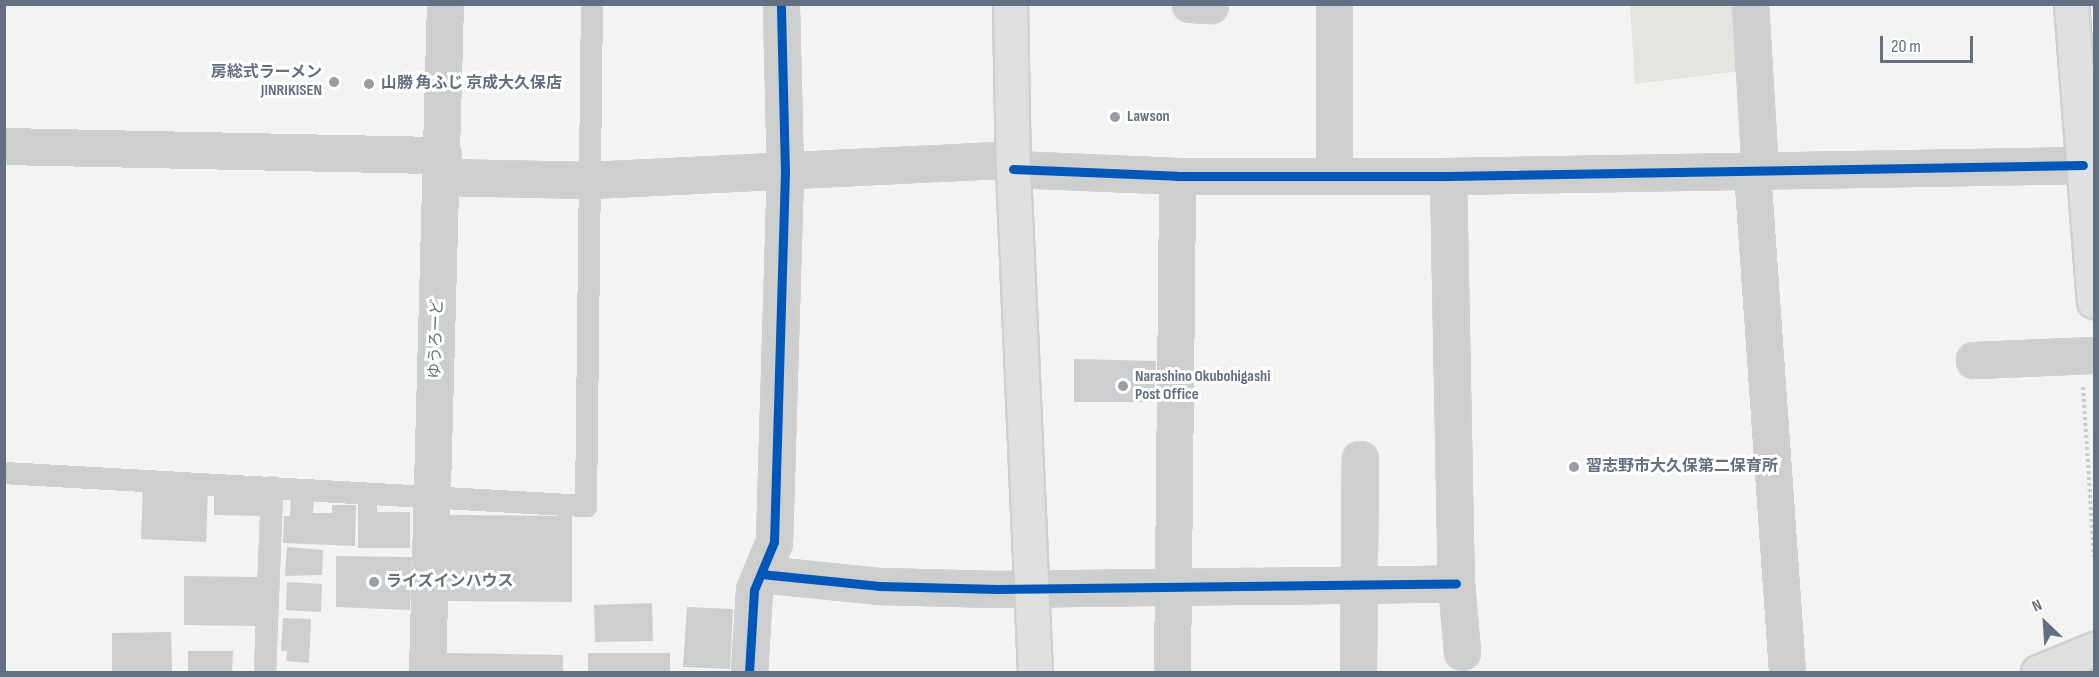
<!DOCTYPE html>
<html>
<head>
<meta charset="utf-8">
<style>
	body { margin:0 }
	#map { position:relative; width:2099px; height:677px; overflow:hidden; background:#f3f3f1; font-family:"Sofia Sans Condensed","Noto Sans JP",sans-serif }
	div>[style] { position:absolute }
	[style*='--x'] { left:calc(var(--x)*1px); top:calc(var(--y)*1px); width:calc(var(--w)*1px); rotate:calc(var(--a)*1deg) }
	.green>* { inset:0; background:#e2e6df }
	.building>* { inset:0; background:#cdcecf }
	.path>* { height:4px; margin-top:-2px; transform-origin:0; background:repeating-linear-gradient(90deg,#c9cacb 0 3px,transparent 0 6px) }
	.roads { filter:drop-shadow(2px 0 #cfd0d0) drop-shadow(-2px 0 #cfd0d0) drop-shadow(0 2px #cfd0d0) drop-shadow(0 -2px #cfd0d0) }
	.lane>* { height:18px; margin:-9px; padding:0 9px; transform-origin:9px; border-radius:9px; background:#cdcece }
	.street>* { height:33px; margin:-16.5px; padding:0 16.5px; transform-origin:16.5px; border-radius:16.5px; background:#cdcece }
	.secondary>* { height:33px; margin:-16.5px; padding:0 16.5px; transform-origin:16.5px; border-radius:16.5px; background:#e0e0e1 }
	.cycleway>* { height:9px; margin:-4.5px; padding:0 4.5px; transform-origin:4.5px; border-radius:4.5px; background:#0057b8 }
	.dots>* { width:16px; height:16px; translate:-50% -50%; box-sizing:border-box; border:3px solid #fff; border-radius:50% }
	span { translate:-50% -50%; white-space:nowrap; text-align:center; line-height:1.15; -webkit-text-stroke:6px #fff; paint-order:stroke }
	.poi-label { font-size:16px; color:#637082; font-weight:700 }
	.right { translate:-100% -50%; text-align:right }
	.left { translate:0 -50%; text-align:left }
	.street-label { font-size:16px; color:#637082 }
	.frame { position:absolute; inset:0; border:6px solid #637082; pointer-events:none }
	.north { position:absolute; left:2015px; top:593px; width:60px; height:60px; -webkit-text-stroke:4px #fff; paint-order:stroke; rotate:335deg; font-size:16px; font-weight:700; line-height:24px; text-align:center; color:#637082 }
	.north::after { content:''; display:block; margin:auto; width:21px; height:27px; background:#637082; clip-path:polygon(50% 0,100% 100%,50% 72%,0 100%) }
	.scale { position:absolute; left:1880px; top:36px; width:93px; height:27px; box-sizing:border-box; border:3px solid #637082; border-top:0; padding-left:8px; font-size:18px; line-height:21px; white-space:nowrap; color:#637082; -webkit-text-stroke:4px #fff; paint-order:stroke }
</style>
</head>
<body>
<div id="map">
	<div class="green">
		<div style="clip-path:polygon(1630px 5px,1738px 5px,1742px 71px,1635px 84px)"></div>
	</div>
	<div class="building">
		<div style="clip-path:polygon(1074px 359px,1156px 361px,1154px 402px,1074px 402px)"></div>
		<div style="clip-path:polygon(143px 488px,208px 490px,206px 542px,141px 539px)"></div>
		<div style="clip-path:polygon(214px 492px,265px 493px,264px 516px,214px 515px)"></div>
		<div style="clip-path:polygon(291px 499px,314px 499px,313px 513px,332px 513px,332px 505px,356px 505px,355px 546px,283px 543px,284px 516px,290px 516px)"></div>
		<div style="clip-path:polygon(358px 501px,377px 501px,377px 512px,410px 512px,410px 548px,358px 548px)"></div>
		<div style="clip-path:polygon(449px 515px,572px 516px,572px 602px,448px 601px)"></div>
		<div style="clip-path:polygon(287px 547px,323px 550px,322px 575px,285px 576px)"></div>
		<div style="clip-path:polygon(336px 556px,412px 557px,410px 610px,336px 607px)"></div>
		<div style="clip-path:polygon(184px 576px,261px 577px,261px 626px,184px 625px)"></div>
		<div style="clip-path:polygon(287px 582px,322px 584px,321px 612px,286px 610px)"></div>
		<div style="clip-path:polygon(652px 603px,653px 641px,595px 642px,594px 605px)"></div>
		<div style="clip-path:polygon(687px 607px,733px 609px,730px 669px,683px 667px)"></div>
		<div style="clip-path:polygon(283px 618px,311px 619px,309px 663px,286px 661px,287px 651px,281px 651px)"></div>
		<div style="clip-path:polygon(171px 632px,172px 672px,112px 672px,112px 633px)"></div>
		<div style="clip-path:polygon(188px 651px,233px 651px,232px 672px,188px 672px)"></div>
		<div style="clip-path:polygon(446px 653px,563px 655px,563px 672px,445px 672px)"></div>
		<div style="clip-path:polygon(588px 653px,670px 653px,670px 672px,588px 672px)"></div>
	</div>
	<div class="path">
		<div style="--x:2083;--y:387;--w:170;--a:86.3"></div>
	</div>
	<div class="roads">
		<div class="lane">
			<div style="--x:4;--y:473;--w:583;--a:3.25"></div>
			<div style="--x:586;--y:506;--w:502;--a:-89.32"></div>
			<div style="--x:265;--y:672;--w:185;--a:-87.8"></div>
		</div>
		<div class="street">
			<div style="--x:1190;--y:4;--w:20;--a:3"></div>
			<div style="--x:1334;--y:4;--w:172;--a:90"></div>
			<div style="--x:1750;--y:4;--w:167;--a:86.6"></div>
			<div style="--x:4;--y:146;--w:439;--a:1.2"></div>
			<div style="--x:1013;--y:169;--w:164;--a:2.4"></div>
			<div style="--x:1177;--y:176;--w:271;--a:0"></div>
			<div style="--x:1448;--y:176;--w:635;--a:-0.99"></div>
			<div style="--x:1752;--y:171;--w:502;--a:86"></div>
			<div style="--x:1448;--y:176;--w:407;--a:88.9"></div>
			<div style="--x:1456;--y:583;--w:69;--a:85"></div>
			<div style="--x:442;--y:177;--w:148;--a:1.2"></div>
			<div style="--x:590;--y:180;--w:423;--a:-2.8"></div>
			<div style="--x:1974;--y:360;--w:120;--a:-2.4"></div>
			<div style="--x:761;--y:574;--w:120;--a:5.8"></div>
			<div style="--x:880;--y:586;--w:117;--a:1.5"></div>
			<div style="--x:997;--y:589;--w:459;--a:-0.7"></div>
			<div style="--x:427;--y:672;--w:668;--a:-88.46"></div>
			<div style="--x:749;--y:672;--w:82;--a:-86.5"></div>
			<div style="--x:754;--y:590;--w:52;--a:-67.4"></div>
			<div style="--x:774;--y:542;--w:370;--a:-88.3"></div>
			<div style="--x:785;--y:172;--w:168;--a:-91.4"></div>
			<div style="--x:1172;--y:672;--w:496;--a:-89.4"></div>
			<div style="--x:1358;--y:672;--w:213;--a:-89.5"></div>
		</div>
		<div class="secondary">
			<div style="--x:1010;--y:4;--w:165;--a:89"></div>
			<div style="--x:1013;--y:169;--w:503;--a:87.5"></div>
			<div style="--x:2071;--y:4;--w:298;--a:85.6"></div>
			<div style="--x:2038;--y:672;--w:61;--a:-22.3"></div>
		</div>
	</div>
	<div class="cycleway">
		<div style="--x:1013;--y:169;--w:164;--a:2.4"></div>
		<div style="--x:1177;--y:176;--w:271;--a:0"></div>
		<div style="--x:1448;--y:176;--w:635;--a:-0.99"></div>
		<div style="--x:761;--y:574;--w:120;--a:5.8"></div>
		<div style="--x:880;--y:586;--w:117;--a:1.5"></div>
		<div style="--x:997;--y:589;--w:459;--a:-0.7"></div>
		<div style="--x:749;--y:672;--w:82;--a:-86.5"></div>
		<div style="--x:754;--y:590;--w:52;--a:-67.4"></div>
		<div style="--x:774;--y:542;--w:370;--a:-88.3"></div>
		<div style="--x:785;--y:172;--w:168;--a:-91.4"></div>
	</div>
	<div class="dots">
		<div style="left:334px;top:82px;background:#959ea9"></div>
		<div style="left:369px;top:84px;background:#959ea9"></div>
		<div style="left:1115px;top:117px;background:#959ea9"></div>
		<div style="left:1123px;top:386px;background:#959ea9"></div>
		<div style="left:1574px;top:467px;background:#959ea9"></div>
		<div style="left:374px;top:582px;background:#959ea9"></div>
	</div>
	<div class="poi-label">
		<span class="right" style="left:322px;top:82px">房総式ラーメン<br>JINRIKISEN</span>
		<span class="left" style="left:381px;top:84px">山勝 角ふじ 京成大久保店</span>
		<span class="left" style="left:1127px;top:117px">Lawson</span>
		<span class="left" style="left:1135px;top:386px">Narashino Okubohigashi<br>Post Office</span>
		<span class="left" style="left:1586px;top:467px">習志野市大久保第二保育所</span>
		<span class="left" style="left:386px;top:582px">ライズインハウス</span>
	</div>
	<div class="street-label">
		<span style="left:437px;top:339px;rotate:-88deg">ゆうろーど</span>
	</div>
	<div class="frame"></div>
	<div class="north">N</div>
	<div class="scale">20 m</div>
</div>
</body>
</html>
